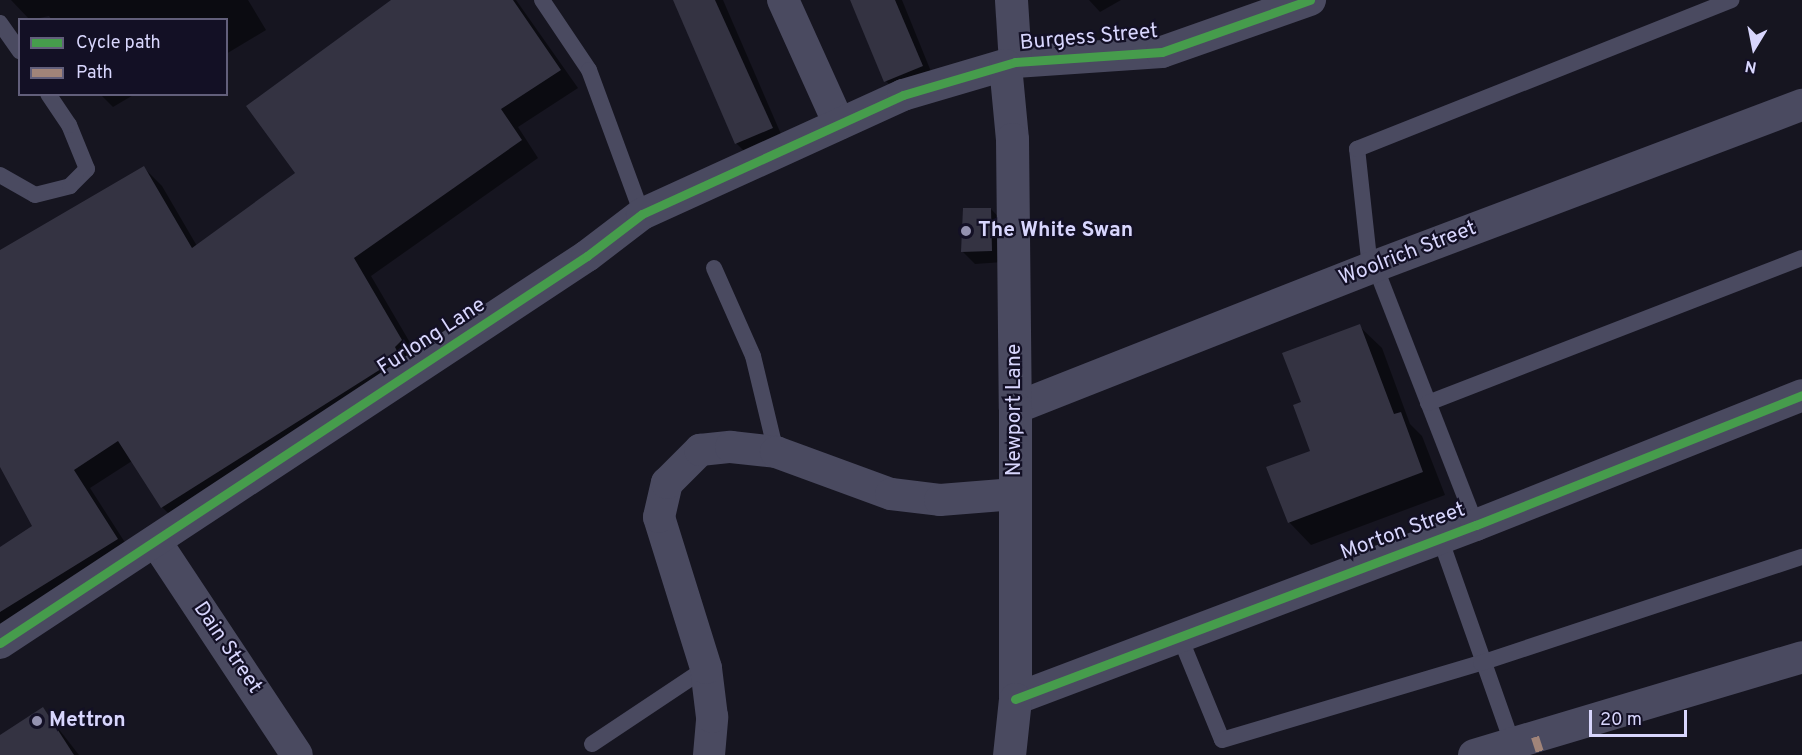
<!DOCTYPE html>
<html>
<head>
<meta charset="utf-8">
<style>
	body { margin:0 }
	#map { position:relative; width:1802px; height:755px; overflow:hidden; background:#161520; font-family:Overpass,sans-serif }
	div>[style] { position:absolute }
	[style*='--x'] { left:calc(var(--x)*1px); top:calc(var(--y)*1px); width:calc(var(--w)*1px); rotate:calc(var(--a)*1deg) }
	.shadow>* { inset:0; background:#0007 }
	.building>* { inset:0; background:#343342 }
	.service>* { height:16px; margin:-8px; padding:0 8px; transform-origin:8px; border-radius:8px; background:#4a4a60 }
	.minor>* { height:32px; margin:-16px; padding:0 16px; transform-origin:16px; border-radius:16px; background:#4a4a60 }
	.tertiary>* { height:33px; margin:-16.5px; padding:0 16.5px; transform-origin:16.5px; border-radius:16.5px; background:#4a4a60 }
	.quiet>* { height:8px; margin-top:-4px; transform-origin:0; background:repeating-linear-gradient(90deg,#a18479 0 15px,transparent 0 23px) }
	.cycleway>* { height:9px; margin:-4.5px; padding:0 4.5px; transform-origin:4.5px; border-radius:4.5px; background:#469c4c }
	.dots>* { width:16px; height:16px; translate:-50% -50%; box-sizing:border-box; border:3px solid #131025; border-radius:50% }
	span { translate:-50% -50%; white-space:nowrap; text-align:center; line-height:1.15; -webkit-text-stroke:4.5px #131025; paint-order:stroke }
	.street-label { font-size:21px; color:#d8d6fd }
	.poi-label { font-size:21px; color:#d8d6fd; font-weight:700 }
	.left { translate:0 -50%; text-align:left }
	.legend { position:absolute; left:18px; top:18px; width:210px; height:78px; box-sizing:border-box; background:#131025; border:2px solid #625f7b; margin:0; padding:8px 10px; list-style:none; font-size:18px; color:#d8d6fd }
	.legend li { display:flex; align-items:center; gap:12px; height:30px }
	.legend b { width:30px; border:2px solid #625f7b }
	.north { position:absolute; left:1724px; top:18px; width:60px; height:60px; -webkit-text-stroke:4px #131025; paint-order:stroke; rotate:190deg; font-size:16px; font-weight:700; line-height:24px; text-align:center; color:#d8d6fd }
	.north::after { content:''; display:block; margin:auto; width:21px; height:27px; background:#d8d6fd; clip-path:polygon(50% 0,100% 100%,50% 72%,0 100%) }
	.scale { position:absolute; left:1589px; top:710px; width:98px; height:27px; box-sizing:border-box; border:3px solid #d8d6fd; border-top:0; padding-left:8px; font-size:18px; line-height:21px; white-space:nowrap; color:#d8d6fd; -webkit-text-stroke:4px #131025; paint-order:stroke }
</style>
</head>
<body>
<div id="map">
	<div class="shadow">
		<div style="clip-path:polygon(11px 0,248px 0,266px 30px,226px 54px,226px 20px,52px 20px,49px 16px,30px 20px)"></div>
		<div style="clip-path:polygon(394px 0,516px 0,578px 88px,518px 127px,538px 158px,371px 276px,419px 358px,180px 525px,162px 507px,132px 461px,90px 488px,135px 558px,0 641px,0 548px,34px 527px,0 464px,0 252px,144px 168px,162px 186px,197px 246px,297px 173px)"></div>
		<div style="clip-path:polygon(674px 0,723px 0,784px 141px,748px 155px,736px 143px)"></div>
		<div style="clip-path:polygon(850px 0,902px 0,934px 79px,898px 93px,886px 81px)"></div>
		<div style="clip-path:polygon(1089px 0,1121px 0,1100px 12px)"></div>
		<div style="clip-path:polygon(100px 94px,135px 94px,113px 107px)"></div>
		<div style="clip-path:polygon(991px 209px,1003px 222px,1003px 262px,975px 264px,962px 251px)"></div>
		<div style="clip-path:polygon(1359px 326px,1382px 348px,1410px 424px,1422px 436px,1445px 495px,1311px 545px,1289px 522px,1311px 452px,1303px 403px)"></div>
		<div style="clip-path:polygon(43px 709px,79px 755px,0 755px,0 737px)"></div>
	</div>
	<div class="building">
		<div style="clip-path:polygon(391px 0,513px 0,561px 70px,501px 109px,522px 140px,354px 258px,402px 340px,395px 347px,400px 357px,161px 508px,118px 441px,74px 470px,118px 539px,0 612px,0 547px,32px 526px,0 467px,0 250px,144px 166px,192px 248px,295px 173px,246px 106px)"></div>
		<div style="clip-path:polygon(673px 0,715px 0,773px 128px,735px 144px)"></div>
		<div style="clip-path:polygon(850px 0,895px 0,923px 66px,884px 82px)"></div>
		<div style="clip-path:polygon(963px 208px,991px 208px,992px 251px,961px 252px)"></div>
		<div style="clip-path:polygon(1360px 324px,1394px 414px,1401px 412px,1423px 472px,1288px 523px,1266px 467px,1310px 451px,1293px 405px,1301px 402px,1282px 353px)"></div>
		<div style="clip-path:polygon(43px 707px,74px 755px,0 755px,0 735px)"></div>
	</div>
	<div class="service">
		<div style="--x:542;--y:0;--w:84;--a:56.1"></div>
		<div style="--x:589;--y:70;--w:153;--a:69.8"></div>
		<div style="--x:0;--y:23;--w:35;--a:55"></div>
		<div style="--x:0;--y:175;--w:40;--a:29.7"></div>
		<div style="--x:35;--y:195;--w:36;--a:-14"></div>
		<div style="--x:70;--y:186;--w:24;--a:-45"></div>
		<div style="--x:87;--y:169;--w:48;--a:-112.2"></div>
		<div style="--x:69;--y:125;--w:37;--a:-124"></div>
		<div style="--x:1375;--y:266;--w:278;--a:68.7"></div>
		<div style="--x:714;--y:268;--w:96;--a:66.1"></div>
		<div style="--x:753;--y:356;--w:99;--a:76.5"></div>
		<div style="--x:1370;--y:268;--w:120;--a:-96.2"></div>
		<div style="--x:1357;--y:149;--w:403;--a:-21.7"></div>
		<div style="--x:1428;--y:403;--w:401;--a:-21.2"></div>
		<div style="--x:1440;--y:538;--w:217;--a:70.6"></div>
		<div style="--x:1179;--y:635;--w:113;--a:67.7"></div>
		<div style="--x:1222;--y:740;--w:270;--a:-16.6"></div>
		<div style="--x:1481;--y:663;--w:338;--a:-18.3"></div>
		<div style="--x:592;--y:744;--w:137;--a:-33.7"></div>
	</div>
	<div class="minor">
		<div style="--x:783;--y:0;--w:136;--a:65.7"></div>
		<div style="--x:1015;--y:408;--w:382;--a:-21.5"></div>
		<div style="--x:1370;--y:268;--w:462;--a:-20.7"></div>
		<div style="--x:156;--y:542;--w:255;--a:56.5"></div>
		<div style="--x:0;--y:643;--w:703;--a:-33.4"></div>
		<div style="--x:587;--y:256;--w:69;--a:-37.4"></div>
		<div style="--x:642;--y:214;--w:287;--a:-24.5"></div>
		<div style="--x:903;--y:95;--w:117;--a:-16.4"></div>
		<div style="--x:1015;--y:62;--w:147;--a:-3.9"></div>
		<div style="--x:1162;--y:52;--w:157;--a:-19.4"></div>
		<div style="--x:1015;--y:699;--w:493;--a:-20.7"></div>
		<div style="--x:1476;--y:525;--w:351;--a:-21.7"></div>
		<div style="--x:709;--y:755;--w:38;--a:-85"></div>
		<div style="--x:712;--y:717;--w:49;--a:-97"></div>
		<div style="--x:706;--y:668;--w:158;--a:-107.3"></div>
		<div style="--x:659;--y:517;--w:35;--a:-77"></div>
		<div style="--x:667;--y:483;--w:47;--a:-45"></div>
		<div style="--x:700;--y:450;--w:31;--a:-6"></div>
		<div style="--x:731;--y:447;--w:45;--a:6.3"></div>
		<div style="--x:776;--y:452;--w:122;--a:20.1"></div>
		<div style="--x:891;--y:494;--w:49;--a:7"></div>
		<div style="--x:940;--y:500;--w:75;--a:-4.6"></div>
		<div style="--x:1474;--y:755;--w:342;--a:-16.6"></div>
	</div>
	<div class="tertiary">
		<div style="--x:1011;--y:0;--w:62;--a:86.3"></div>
		<div style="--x:1005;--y:65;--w:74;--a:84.6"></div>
		<div style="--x:1012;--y:139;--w:269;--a:89.4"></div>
		<div style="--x:1015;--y:408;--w:291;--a:90"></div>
		<div style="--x:1015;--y:699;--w:56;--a:96.1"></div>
	</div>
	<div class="quiet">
		<div style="--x:1535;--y:737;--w:19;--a:72"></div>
	</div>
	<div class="cycleway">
		<div style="--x:0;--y:643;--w:703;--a:-33.4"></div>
		<div style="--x:587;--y:256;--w:69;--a:-37.4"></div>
		<div style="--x:642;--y:214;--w:287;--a:-24.5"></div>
		<div style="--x:903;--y:95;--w:117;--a:-16.4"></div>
		<div style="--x:1015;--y:62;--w:147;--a:-3.9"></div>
		<div style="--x:1162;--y:52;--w:157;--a:-19.4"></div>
		<div style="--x:1015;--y:699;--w:493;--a:-20.7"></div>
		<div style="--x:1476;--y:525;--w:351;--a:-21.7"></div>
	</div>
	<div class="dots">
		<div style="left:966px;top:231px;background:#9492b0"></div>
		<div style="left:37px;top:721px;background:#9492b0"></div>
	</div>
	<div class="street-label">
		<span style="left:1089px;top:38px;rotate:-5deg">Burgess Street</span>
		<span style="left:1408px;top:254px;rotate:-21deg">Woolrich Street</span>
		<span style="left:432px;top:337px;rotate:-33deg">Furlong Lane</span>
		<span style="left:1015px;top:410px;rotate:-90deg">Newport Lane</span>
		<span style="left:1403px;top:532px;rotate:-20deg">Morton Street</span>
		<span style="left:227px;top:648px;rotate:56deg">Dain Street</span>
	</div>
	<div class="poi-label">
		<span class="left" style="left:978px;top:231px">The White Swan</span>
		<span class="left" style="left:49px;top:721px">Mettron</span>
	</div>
	<ul class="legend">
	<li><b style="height:8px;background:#469c4c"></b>Cycle path</li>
	<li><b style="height:8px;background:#a18479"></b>Path</li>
	</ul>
	<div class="north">N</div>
	<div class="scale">20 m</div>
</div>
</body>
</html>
